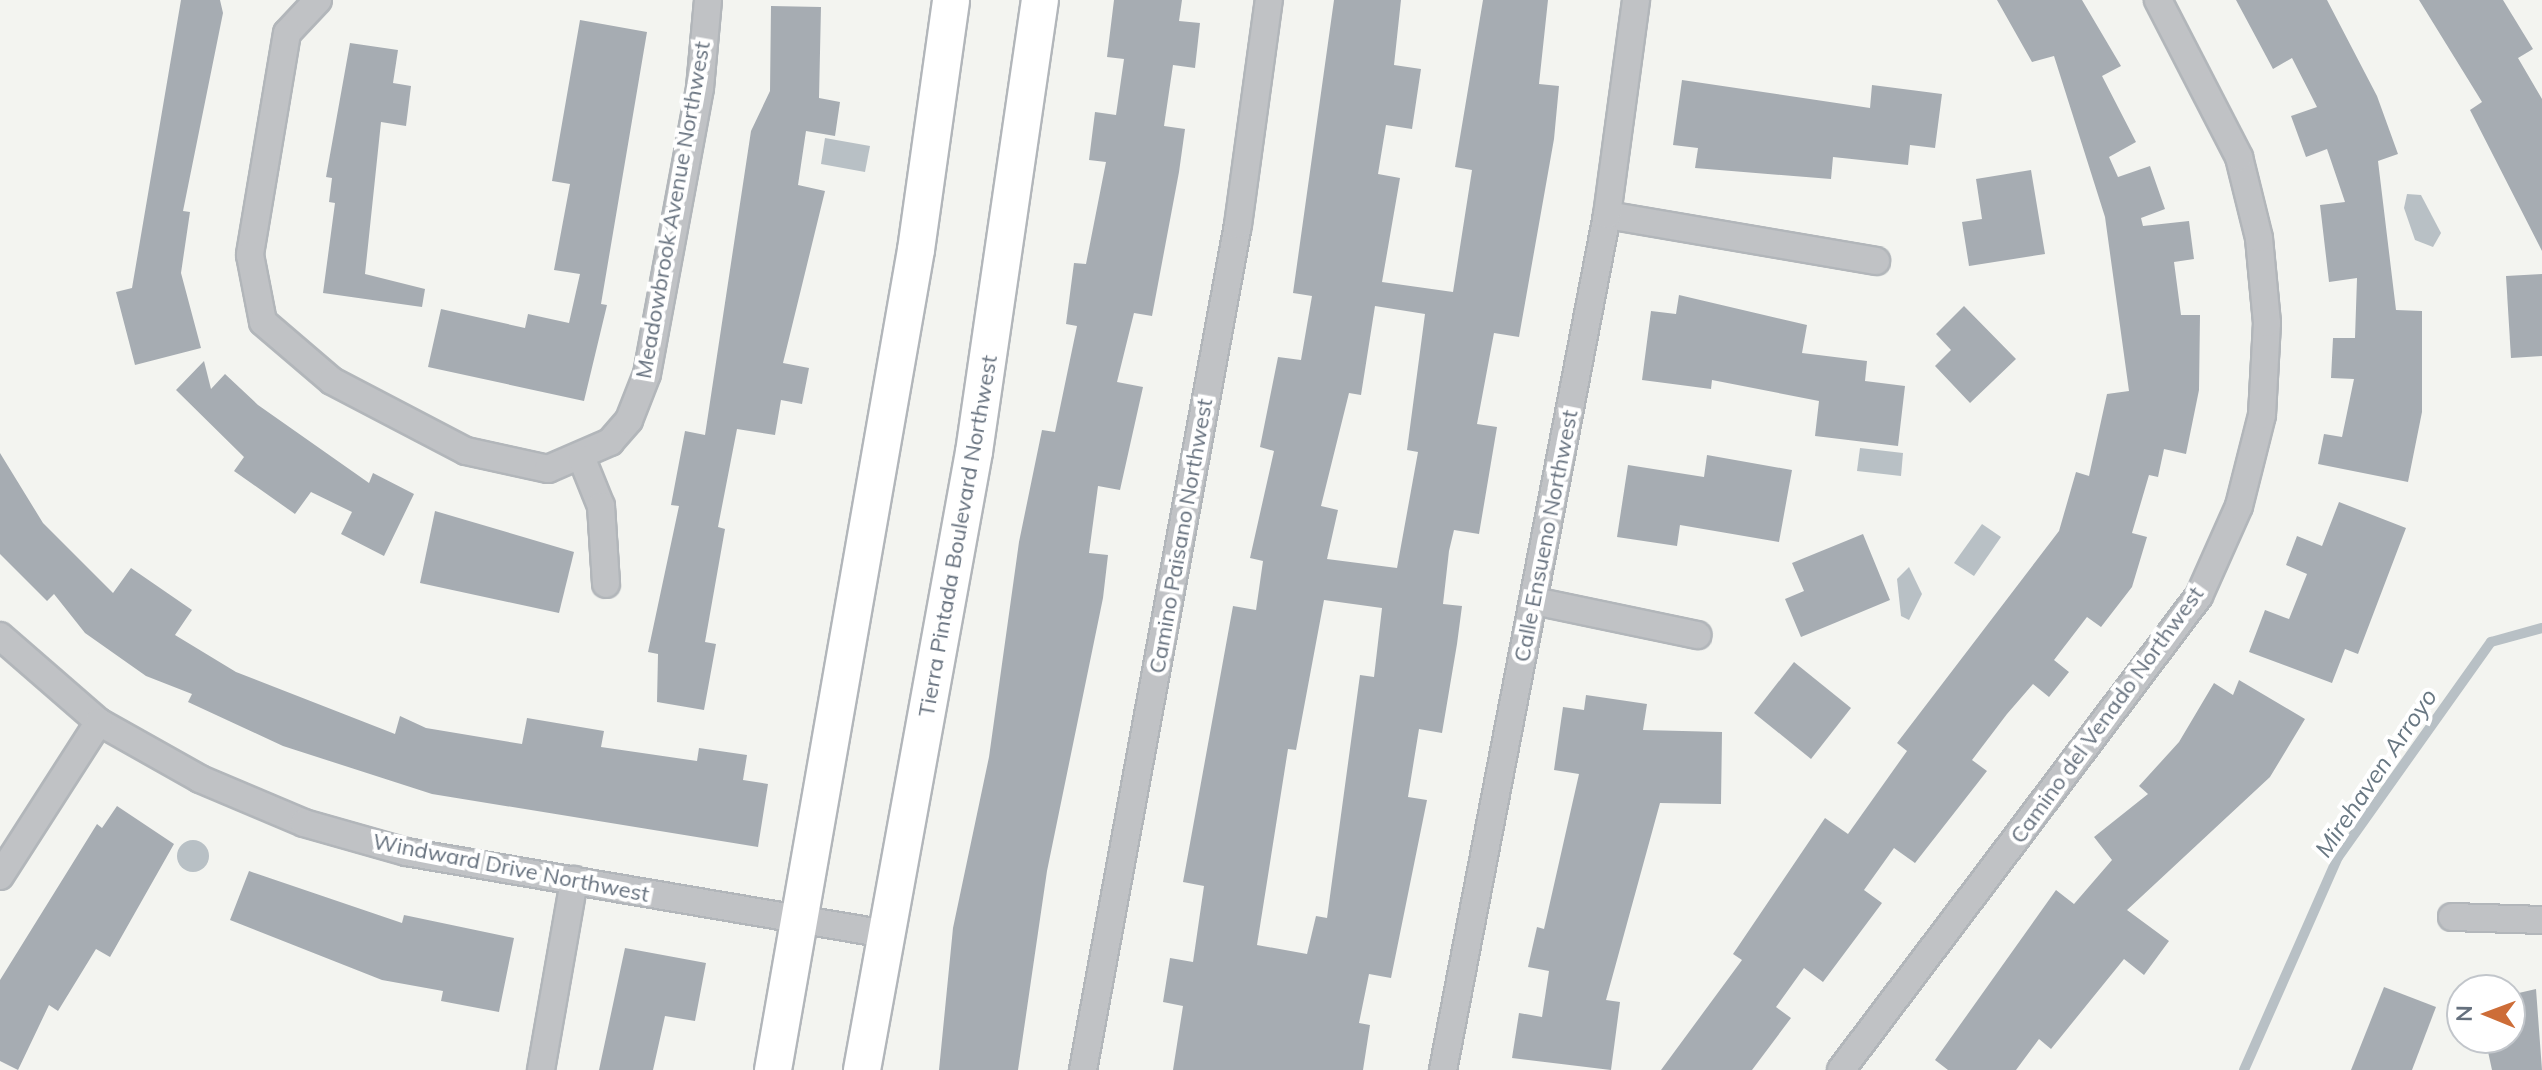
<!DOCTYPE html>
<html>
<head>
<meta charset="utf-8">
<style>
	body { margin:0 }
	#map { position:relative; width:2542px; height:1070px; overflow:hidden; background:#f3f4f0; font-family:Mulish,sans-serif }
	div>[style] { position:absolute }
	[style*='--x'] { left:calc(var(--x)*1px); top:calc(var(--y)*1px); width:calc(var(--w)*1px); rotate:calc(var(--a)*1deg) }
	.water>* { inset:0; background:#b8c0c5 }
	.round { border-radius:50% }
	.stream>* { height:10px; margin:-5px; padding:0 5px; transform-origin:5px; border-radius:5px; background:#b8c0c5 }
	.building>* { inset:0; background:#a6acb2 }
	.roads { filter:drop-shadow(2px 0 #b2b6ba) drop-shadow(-2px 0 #b2b6ba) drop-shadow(0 2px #b2b6ba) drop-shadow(0 -2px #b2b6ba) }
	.street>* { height:26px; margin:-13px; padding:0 13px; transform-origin:13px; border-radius:13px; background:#c0c2c5 }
	.secondary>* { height:36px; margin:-18px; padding:0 18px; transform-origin:18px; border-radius:18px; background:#fff }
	span { translate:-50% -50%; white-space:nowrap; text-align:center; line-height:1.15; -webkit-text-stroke:8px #fff; paint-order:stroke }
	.street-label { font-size:22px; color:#66717e }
	.water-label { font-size:24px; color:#687782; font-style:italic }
	.north { position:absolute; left:2446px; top:974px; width:80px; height:80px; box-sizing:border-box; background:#fff; border:2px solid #c2c6cb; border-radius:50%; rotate:271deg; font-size:22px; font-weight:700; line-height:32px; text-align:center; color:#66717e }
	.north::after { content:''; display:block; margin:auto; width:28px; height:36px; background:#cd6d38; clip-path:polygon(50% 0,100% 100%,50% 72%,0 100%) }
</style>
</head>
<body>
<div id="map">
	<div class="water">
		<div style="clip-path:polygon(825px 138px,870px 146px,865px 172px,821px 164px)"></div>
		<div style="clip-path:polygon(2407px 194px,2421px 195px,2441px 233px,2433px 247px,2415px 240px,2404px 208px)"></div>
		<div style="clip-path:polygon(1860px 448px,1903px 453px,1901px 476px,1857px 471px)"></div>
		<div style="clip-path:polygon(1982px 524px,2001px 537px,1974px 576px,1954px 563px)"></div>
		<div style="clip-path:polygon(1909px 567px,1922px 594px,1909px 620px,1901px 616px,1897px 579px)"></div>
		<div class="round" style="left:177px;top:840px;width:32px;height:32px"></div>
	</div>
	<div class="stream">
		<div style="--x:2244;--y:1070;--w:233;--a:-66.2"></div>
		<div style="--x:2338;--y:857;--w:264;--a:-54.6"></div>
		<div style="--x:2491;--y:642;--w:53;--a:-15.4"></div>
	</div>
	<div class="building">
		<div style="clip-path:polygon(181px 0,220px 0,223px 13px,183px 211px,190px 212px,181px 273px,201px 348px,135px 365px,116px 292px,132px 288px)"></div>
		<div style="clip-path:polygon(1114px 0,1182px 0,1179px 21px,1200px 23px,1195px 68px,1173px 65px,1164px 126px,1185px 129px,1179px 172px,1152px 316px,1134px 313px,1117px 382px,1143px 387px,1120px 490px,1098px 486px,1089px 553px,1108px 555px,1103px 598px,1047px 871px,1018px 1070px,939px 1070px,953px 928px,989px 757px,1019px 542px,1042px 430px,1055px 432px,1077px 326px,1066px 324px,1074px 263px,1086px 264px,1106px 162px,1089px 160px,1095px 112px,1116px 115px,1124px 59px,1107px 57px)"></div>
		<div style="clip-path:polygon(evenodd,1334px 0,1401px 0,1394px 65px,1421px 69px,1412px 129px,1386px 125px,1378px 174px,1400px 178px,1382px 282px,1453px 292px,1472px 170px,1455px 167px,1483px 0,1548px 0,1539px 84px,1559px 86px,1554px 139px,1519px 337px,1494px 333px,1477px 424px,1497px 427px,1479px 534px,1454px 530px,1449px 551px,1443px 604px,1462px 606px,1457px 644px,1442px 733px,1419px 729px,1408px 797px,1427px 800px,1391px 978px,1369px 974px,1359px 1023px,1370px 1025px,1363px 1070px,1173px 1070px,1183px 1006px,1163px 1002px,1170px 958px,1193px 962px,1204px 886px,1183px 882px,1233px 606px,1256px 610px,1263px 561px,1250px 558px,1274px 451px,1260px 447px,1278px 357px,1301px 360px,1312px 296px,1293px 293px,1334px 0,1375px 306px,1425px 314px,1407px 450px,1418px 452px,1397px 568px,1327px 559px,1338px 510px,1321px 506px,1349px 393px,1361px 395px,1375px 306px,1334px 0,1324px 600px,1382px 608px,1374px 677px,1360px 675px,1327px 918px,1316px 916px,1307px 954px,1257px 945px,1288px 749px,1296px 750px,1324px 600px)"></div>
		<div style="clip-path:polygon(1997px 0,2082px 0,2121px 66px,2102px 76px,2136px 142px,2109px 157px,2118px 177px,2150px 166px,2165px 209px,2141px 218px,2143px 226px,2189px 221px,2194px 259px,2174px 262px,2181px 315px,2200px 315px,2199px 390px,2186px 454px,2164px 449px,2158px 477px,2149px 475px,2132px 533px,2147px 537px,2132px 587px,2101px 627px,2087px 617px,2054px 660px,2069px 672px,2049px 697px,2033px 684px,2007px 714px,1972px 760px,1987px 771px,1915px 863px,1894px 848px,1864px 890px,1882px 903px,1823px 982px,1804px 968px,1776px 1007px,1791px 1018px,1752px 1070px,1661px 1070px,1742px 960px,1733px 954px,1825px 818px,1848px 834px,1907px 751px,1897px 743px,2059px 531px,2076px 472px,2089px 476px,2107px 394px,2129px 391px,2105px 217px,2054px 56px,2032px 62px)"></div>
		<div style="clip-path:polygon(2236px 0,2327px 0,2377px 96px,2398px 154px,2378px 161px,2396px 310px,2422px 311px,2422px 412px,2408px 482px,2318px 464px,2324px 434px,2342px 437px,2354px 379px,2331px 378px,2333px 338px,2355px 338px,2357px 278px,2329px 282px,2320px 205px,2345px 202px,2327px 149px,2306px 157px,2291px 116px,2317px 107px,2292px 58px,2273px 69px)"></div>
		<div style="clip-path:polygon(2419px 0,2503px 0,2533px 49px,2518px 58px,2542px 99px,2542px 251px,2470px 110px,2482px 102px)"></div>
		<div style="clip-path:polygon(771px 6px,821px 7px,819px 98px,840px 102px,835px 136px,806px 131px,798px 185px,825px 191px,783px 363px,809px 368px,802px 404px,781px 400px,775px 435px,737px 429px,718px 527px,725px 529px,705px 642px,716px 644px,704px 710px,657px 702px,658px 654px,648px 652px,679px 506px,671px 505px,685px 431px,705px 435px,751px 131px,770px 91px)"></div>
		<div style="clip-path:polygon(580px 20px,647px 32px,601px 304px,607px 305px,584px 401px,428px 367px,441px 309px,525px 328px,528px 314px,569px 323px,580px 274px,554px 270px,570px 184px,552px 181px)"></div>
		<div style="clip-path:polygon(350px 43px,398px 50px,393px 83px,411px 86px,406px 126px,381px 122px,365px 274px,425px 289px,422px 307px,323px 293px,335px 203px,329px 202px,332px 178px,326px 177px)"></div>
		<div style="clip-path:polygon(1682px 80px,1870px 108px,1872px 85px,1942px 94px,1935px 148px,1910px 145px,1908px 165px,1833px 157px,1831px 179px,1695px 168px,1698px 148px,1673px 145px)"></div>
		<div style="clip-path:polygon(2031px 170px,2045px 254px,1969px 266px,1962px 222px,1982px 219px,1976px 179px)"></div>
		<div style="clip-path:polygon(2542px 274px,2542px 356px,2511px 358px,2506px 276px)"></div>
		<div style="clip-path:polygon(1679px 295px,1807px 325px,1802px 353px,1867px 361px,1865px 381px,1905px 386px,1898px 446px,1815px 436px,1819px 401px,1712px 380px,1711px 389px,1642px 380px,1651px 311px,1676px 314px)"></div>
		<div style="clip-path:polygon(1964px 306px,2016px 359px,1970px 403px,1935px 366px,1951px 350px,1936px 334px)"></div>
		<div style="clip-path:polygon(204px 361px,211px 389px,225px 374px,258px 405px,369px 483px,373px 473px,414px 494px,384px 556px,341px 534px,352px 512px,311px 492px,295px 514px,234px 471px,244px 457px,176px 390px)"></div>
		<div style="clip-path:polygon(0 453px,43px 523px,113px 593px,131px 568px,192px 610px,175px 635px,236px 672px,395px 734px,400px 716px,426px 728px,522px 744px,527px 718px,604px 731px,601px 747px,697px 761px,699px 748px,747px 755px,743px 780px,768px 784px,758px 847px,432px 794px,283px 746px,188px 702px,192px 694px,146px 676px,85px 633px,54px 594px,47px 601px,0 554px)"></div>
		<div style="clip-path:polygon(1707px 455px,1792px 470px,1779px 542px,1680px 525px,1677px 546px,1617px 537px,1628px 465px,1704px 477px)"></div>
		<div style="clip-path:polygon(2339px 502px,2406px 528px,2358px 654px,2345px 649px,2332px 683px,2249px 652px,2265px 610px,2289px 619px,2307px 574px,2286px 565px,2297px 536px,2322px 546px)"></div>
		<div style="clip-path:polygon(435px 511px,574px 552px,559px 613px,420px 583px)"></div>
		<div style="clip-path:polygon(1863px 534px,1890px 600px,1801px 637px,1785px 599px,1804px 591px,1792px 563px)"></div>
		<div style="clip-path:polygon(1794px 662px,1851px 708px,1811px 759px,1754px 713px)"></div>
		<div style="clip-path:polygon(2239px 680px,2305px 719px,2270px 777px,2127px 910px,2169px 941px,2144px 975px,2124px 959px,2051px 1049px,2039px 1039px,2016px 1070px,1948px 1070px,1935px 1060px,2056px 890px,2074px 904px,2112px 860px,2094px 837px,2148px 794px,2139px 786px,2179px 742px,2214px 683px,2233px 695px)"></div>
		<div style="clip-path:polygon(1586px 695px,1647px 704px,1643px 730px,1722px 732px,1721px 804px,1660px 803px,1606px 1000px,1620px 1002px,1611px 1070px,1512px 1058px,1519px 1013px,1542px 1017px,1549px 971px,1528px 967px,1537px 927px,1544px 929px,1579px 774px,1554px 770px,1563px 707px,1584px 710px)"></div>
		<div style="clip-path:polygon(117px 806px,174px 844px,110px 957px,96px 949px,58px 1011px,49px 1005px,18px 1070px,0 1061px,0 980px,97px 824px,102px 828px)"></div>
		<div style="clip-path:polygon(249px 871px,402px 923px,404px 915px,514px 938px,499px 1012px,441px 1001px,443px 991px,382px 980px,230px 920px)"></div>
		<div style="clip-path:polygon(625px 948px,706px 963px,695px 1021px,665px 1016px,653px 1070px,599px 1070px)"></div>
		<div style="clip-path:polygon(2384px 987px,2436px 1007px,2412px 1070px,2351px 1070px)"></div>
		<div style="clip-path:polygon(2536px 989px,2542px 1070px,2492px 1070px,2485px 1038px,2510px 1038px,2510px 995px)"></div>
	</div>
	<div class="roads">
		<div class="street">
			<div style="--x:318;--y:0;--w:45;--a:133.2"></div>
			<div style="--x:287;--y:33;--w:225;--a:99.5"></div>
			<div style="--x:250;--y:255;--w:68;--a:79"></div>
			<div style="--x:263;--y:322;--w:91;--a:40.5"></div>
			<div style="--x:332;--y:381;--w:151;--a:27.6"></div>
			<div style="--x:466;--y:451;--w:84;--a:12.4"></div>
			<div style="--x:548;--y:469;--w:68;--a:-23.5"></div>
			<div style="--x:610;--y:442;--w:29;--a:-49"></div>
			<div style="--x:629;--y:420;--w:49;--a:-68.6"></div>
			<div style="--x:647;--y:374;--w:291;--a:-79.5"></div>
			<div style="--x:700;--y:88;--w:88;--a:-84.8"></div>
			<div style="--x:1607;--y:215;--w:273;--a:9.7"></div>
			<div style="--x:582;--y:459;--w:51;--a:68"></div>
			<div style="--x:601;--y:506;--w:78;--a:86.3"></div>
			<div style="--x:1534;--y:601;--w:167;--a:11.8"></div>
			<div style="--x:0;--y:636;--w:131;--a:41"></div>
			<div style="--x:99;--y:722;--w:116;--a:29.4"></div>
			<div style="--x:200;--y:779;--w:113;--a:22.9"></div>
			<div style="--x:304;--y:823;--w:106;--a:15.9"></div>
			<div style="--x:406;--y:852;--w:487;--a:9.7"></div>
			<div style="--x:0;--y:876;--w:183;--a:-57.3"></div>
			<div style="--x:2452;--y:917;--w:90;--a:1.9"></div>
			<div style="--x:541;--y:1070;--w:193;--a:-80.1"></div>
			<div style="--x:1083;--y:1070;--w:859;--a:-79.61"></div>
			<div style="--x:1238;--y:225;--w:227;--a:-82.2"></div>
			<div style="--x:1443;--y:1070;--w:871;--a:-79.14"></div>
			<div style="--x:1607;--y:215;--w:217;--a:-82.3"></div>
			<div style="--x:1841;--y:1070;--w:594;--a:-52.94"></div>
			<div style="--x:2199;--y:596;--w:98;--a:-66"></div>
			<div style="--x:2239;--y:506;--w:94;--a:-75.8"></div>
			<div style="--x:2262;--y:415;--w:92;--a:-86.9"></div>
			<div style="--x:2267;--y:323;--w:85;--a:-95.4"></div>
			<div style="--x:2259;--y:238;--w:83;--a:-103.9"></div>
			<div style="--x:2239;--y:157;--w:177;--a:-117.3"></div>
		</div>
		<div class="secondary">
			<div style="--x:773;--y:1070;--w:832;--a:-80.11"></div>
			<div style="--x:916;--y:250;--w:252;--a:-82"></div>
			<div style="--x:862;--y:1070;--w:628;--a:-79.73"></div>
			<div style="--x:974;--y:452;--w:457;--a:-81.7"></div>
		</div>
	</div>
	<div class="street-label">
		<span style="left:673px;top:210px;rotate:-80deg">Meadowbrook Avenue Northwest</span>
		<span style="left:958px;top:536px;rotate:-80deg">Tierra Pintada Boulevard Northwest</span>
		<span style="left:1181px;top:536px;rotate:-80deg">Camino Paisano Northwest</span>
		<span style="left:1546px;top:536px;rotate:-79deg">Calle Ensueno Northwest</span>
		<span style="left:2107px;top:715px;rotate:-54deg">Camino del Venado Northwest</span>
		<span style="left:511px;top:868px;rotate:11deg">Windward Drive Northwest</span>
	</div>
	<div class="water-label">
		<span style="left:2376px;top:773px;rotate:-56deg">Mirehaven Arroyo</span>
	</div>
	<div class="north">N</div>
</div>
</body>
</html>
